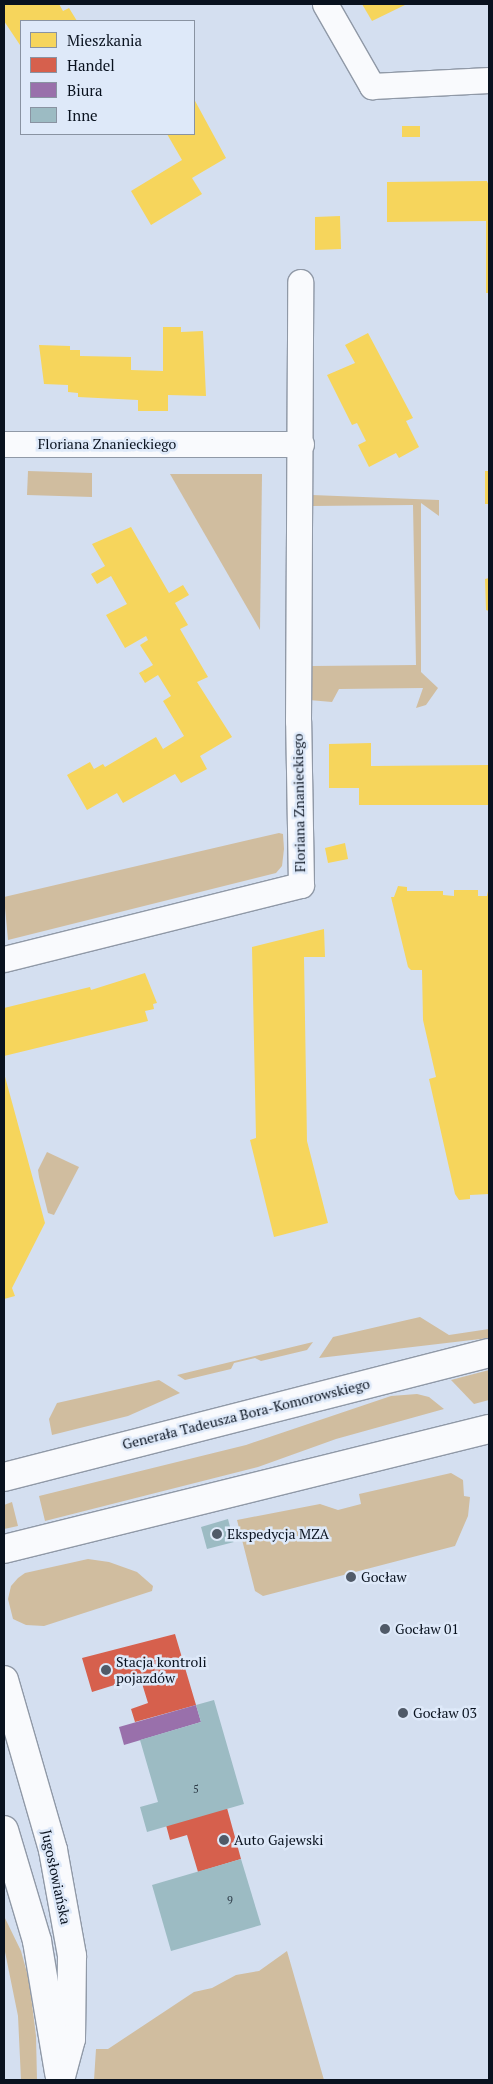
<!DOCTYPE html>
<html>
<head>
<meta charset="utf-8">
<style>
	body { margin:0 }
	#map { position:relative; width:493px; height:2084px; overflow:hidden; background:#d4dff0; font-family:"PT Serif",serif }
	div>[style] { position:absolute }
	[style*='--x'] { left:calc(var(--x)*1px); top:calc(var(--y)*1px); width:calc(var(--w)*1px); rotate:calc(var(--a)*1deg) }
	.green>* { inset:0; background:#d0bd9f }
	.homes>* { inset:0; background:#f6d55c }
	.shops>* { inset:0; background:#d6604d }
	.offices>* { inset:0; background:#9970ab }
	.building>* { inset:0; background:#9cbbc3 }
	.roads { filter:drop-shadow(1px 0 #9099a7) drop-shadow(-1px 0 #9099a7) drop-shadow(0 1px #9099a7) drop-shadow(0 -1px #9099a7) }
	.street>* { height:25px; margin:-12.5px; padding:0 12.5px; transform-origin:12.5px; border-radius:12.5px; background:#f9fafd }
	.secondary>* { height:28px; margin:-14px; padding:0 14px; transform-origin:14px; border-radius:14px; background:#f9fafd }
	.dots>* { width:14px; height:14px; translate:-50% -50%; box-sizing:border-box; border:2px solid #dee9f9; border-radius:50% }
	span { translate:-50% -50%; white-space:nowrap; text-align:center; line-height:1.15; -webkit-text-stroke:5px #dee9f9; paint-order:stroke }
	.number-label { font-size:11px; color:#2e3c48 }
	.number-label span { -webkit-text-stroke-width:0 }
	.street-label { font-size:14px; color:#09121f }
	.poi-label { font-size:14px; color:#09121f }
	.left { translate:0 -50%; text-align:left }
	.frame { position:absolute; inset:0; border:5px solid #09121f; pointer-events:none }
	.legend { position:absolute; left:20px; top:20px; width:175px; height:115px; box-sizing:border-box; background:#dee9f9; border:1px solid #8993a2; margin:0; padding:6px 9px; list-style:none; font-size:15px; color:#09121f }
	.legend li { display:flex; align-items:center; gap:10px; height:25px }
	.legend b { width:25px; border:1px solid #8993a2 }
</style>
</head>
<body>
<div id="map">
	<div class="green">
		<div style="clip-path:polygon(28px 471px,92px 473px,92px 497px,27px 495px)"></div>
		<div style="clip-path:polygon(170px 474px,262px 474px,260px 630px)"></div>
		<div style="clip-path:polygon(312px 495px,439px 500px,439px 516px,421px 503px,421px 672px,438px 688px,426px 705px,416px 708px,423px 688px,339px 689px,332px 702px,309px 700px,307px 652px,312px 651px,312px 666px,416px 665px,413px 505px,312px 506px,311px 610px,307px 609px,307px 498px)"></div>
		<div style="clip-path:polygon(279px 833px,283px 834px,284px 849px,282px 866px,276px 873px,8px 940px,4px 897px)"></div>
		<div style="clip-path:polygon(47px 1152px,79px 1167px,54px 1215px,48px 1213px,39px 1177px,38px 1170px)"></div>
		<div style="clip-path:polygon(420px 1317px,449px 1335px,489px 1329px,489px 1338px,319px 1358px,333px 1337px)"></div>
		<div style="clip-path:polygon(313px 1342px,307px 1350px,261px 1361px,255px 1358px,234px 1363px,231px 1369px,185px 1380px,177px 1375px)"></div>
		<div style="clip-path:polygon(489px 1370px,489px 1400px,474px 1404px,451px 1380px)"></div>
		<div style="clip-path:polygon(159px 1380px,180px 1393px,128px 1416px,52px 1435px,49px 1419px,57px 1403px)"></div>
		<div style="clip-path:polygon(417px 1394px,429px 1397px,444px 1409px,336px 1439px,258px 1467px,45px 1521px,39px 1496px,246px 1445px,391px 1396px)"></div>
		<div style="clip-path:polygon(451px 1473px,463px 1480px,464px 1496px,470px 1497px,468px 1516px,455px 1546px,263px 1596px,255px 1591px,237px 1520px,320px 1504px,338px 1510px,361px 1504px,359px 1494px)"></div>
		<div style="clip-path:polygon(12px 1502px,18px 1526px,4px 1529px,4px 1505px)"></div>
		<div style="clip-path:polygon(88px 1559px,109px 1562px,137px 1572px,153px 1586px,152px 1591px,44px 1626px,26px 1625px,13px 1619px,8px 1599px,11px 1586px,18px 1578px,25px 1573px)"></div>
		<div style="clip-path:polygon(4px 1916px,21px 1951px,29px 1980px,36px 2036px,37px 2080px,21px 2080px,18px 2016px,4px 1947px)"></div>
		<div style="clip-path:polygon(287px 1951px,324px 2080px,94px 2080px,96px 2049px,108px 2049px,194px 1992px,212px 1988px,236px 1975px,259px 1971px)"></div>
	</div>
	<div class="homes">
		<div style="clip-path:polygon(4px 4px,59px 4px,63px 11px,69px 8px,77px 21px,21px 21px,20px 45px,4px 21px)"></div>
		<div style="clip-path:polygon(362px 4px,407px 4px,372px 21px)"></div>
		<div style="clip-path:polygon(194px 99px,226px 158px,192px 178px,202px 194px,151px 225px,131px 191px,182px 160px,167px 134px,194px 134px)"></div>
		<div style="clip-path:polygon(402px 126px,420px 126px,420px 137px,402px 137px)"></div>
		<div style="clip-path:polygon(487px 181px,489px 186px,489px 293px,486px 293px,486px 221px,387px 222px,387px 182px)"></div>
		<div style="clip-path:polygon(340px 216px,341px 249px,315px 250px,315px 217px)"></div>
		<div style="clip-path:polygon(163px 327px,181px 327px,181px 332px,203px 331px,206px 396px,168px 395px,168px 411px,138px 411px,138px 400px,78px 397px,78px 393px,68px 392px,68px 385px,44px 384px,39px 345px,70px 346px,70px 350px,80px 350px,80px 356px,131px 357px,131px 370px,163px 371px)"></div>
		<div style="clip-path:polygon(368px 333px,413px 418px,406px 421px,419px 447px,399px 458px,396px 453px,369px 467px,358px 445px,366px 441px,357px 423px,352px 425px,327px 375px,355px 363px,345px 345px)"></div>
		<div style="clip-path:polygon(485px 471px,489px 471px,489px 504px,485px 504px)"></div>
		<div style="clip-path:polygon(131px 527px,169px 593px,183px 585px,189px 595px,175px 603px,188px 625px,180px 629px,208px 677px,197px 682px,232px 737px,200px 756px,207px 769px,181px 783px,175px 774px,123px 803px,117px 793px,87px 810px,67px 775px,90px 762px,94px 769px,103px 764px,105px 767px,156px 737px,163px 749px,184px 736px,163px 701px,171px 696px,158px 675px,145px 683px,139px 673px,153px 665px,140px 645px,148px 640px,146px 636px,125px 648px,106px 615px,127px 604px,111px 576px,97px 584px,91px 574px,105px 566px,92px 544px)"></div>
		<div style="clip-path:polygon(489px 578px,489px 611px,486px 610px,485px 579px)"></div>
		<div style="clip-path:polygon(371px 743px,371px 766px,489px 765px,489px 805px,359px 805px,359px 788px,329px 788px,329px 744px)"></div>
		<div style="clip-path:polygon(345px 843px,348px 859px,328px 863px,325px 848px)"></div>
		<div style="clip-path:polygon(398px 886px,407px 887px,407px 891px,443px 891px,443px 895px,454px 896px,454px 890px,478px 890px,478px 896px,487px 896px,489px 886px,489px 1194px,470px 1195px,470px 1199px,459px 1200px,455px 1194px,429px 1079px,436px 1077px,423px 1020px,422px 970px,411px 970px,408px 967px,391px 897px,394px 897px)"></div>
		<div style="clip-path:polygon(324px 929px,325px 957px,304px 957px,307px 1141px,328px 1223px,274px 1237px,250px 1140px,256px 1138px,252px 947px)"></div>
		<div style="clip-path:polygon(145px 973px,157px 1003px,153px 1004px,154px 1009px,145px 1011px,148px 1021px,4px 1056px,4px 1008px,90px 987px,91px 990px)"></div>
		<div style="clip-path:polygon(4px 1073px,45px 1223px,12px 1288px,15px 1296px,4px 1299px)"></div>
	</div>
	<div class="shops">
		<div style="clip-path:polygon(175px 1634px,196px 1705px,135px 1722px,131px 1709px,148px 1703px,140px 1677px,92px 1692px,82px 1658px)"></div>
		<div style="clip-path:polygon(227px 1808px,241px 1859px,198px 1872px,187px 1835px,170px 1840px,166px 1825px)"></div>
	</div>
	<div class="offices">
		<div style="clip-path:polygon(196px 1705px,201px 1722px,124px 1745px,119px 1727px)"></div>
	</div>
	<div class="building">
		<div style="clip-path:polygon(228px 1519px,234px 1542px,207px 1549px,201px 1527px)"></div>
		<div style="clip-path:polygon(214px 1700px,244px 1804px,147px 1832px,140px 1807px,158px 1802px,140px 1740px,201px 1722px,196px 1705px)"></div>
		<div style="clip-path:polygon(241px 1859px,261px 1925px,171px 1951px,152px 1885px)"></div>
	</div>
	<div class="roads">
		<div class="street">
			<div style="--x:325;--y:4;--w:95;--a:60.2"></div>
			<div style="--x:372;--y:86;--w:117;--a:-2.9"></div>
			<div style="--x:4;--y:444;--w:297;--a:0"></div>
			<div style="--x:4;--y:959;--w:306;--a:-14"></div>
			<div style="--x:301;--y:885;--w:164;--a:-91"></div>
			<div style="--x:298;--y:721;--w:439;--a:-89.7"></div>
		</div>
		<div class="secondary">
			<div style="--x:4;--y:1477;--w:501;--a:-14.34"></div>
			<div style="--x:4;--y:1549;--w:500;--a:-13.9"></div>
			<div style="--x:4;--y:1680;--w:177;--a:73.9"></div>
			<div style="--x:53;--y:1850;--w:108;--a:79.8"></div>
			<div style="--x:72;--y:1956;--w:83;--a:90.7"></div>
			<div style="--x:71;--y:2039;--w:42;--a:105"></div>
			<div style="--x:4;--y:1830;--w:116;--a:73.4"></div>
			<div style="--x:37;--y:1941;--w:134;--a:80.5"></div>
		</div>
	</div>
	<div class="dots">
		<div style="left:217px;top:1534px;background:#505a68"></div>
		<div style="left:351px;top:1577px;background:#505a68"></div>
		<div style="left:385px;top:1629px;background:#505a68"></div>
		<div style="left:106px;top:1670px;background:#505a68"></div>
		<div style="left:403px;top:1713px;background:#505a68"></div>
		<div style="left:224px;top:1840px;background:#505a68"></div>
	</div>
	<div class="number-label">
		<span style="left:196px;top:1789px">5</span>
		<span style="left:230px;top:1900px">9</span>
	</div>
	<div class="street-label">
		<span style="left:107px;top:444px">Floriana Znanieckiego</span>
		<span style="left:299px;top:803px;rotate:-91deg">Floriana Znanieckiego</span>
		<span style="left:246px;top:1414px;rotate:-14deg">Generała Tadeusza Bora-Komorowskiego</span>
		<span style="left:56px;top:1877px;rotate:78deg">Jugosłowiańska</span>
	</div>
	<div class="poi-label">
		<span class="left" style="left:227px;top:1534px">Ekspedycja MZA</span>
		<span class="left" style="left:361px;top:1577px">Gocław</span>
		<span class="left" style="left:395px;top:1629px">Gocław 01</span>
		<span class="left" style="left:116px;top:1670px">Stacja kontroli<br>pojazdów</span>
		<span class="left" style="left:413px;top:1713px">Gocław 03</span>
		<span class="left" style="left:234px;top:1840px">Auto Gajewski</span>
	</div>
	<div class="frame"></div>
	<ul class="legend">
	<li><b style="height:14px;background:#f6d55c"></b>Mieszkania</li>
	<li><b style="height:14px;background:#d6604d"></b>Handel</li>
	<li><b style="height:14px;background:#9970ab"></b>Biura</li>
	<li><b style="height:14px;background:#9cbbc3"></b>Inne</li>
	</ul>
</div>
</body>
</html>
